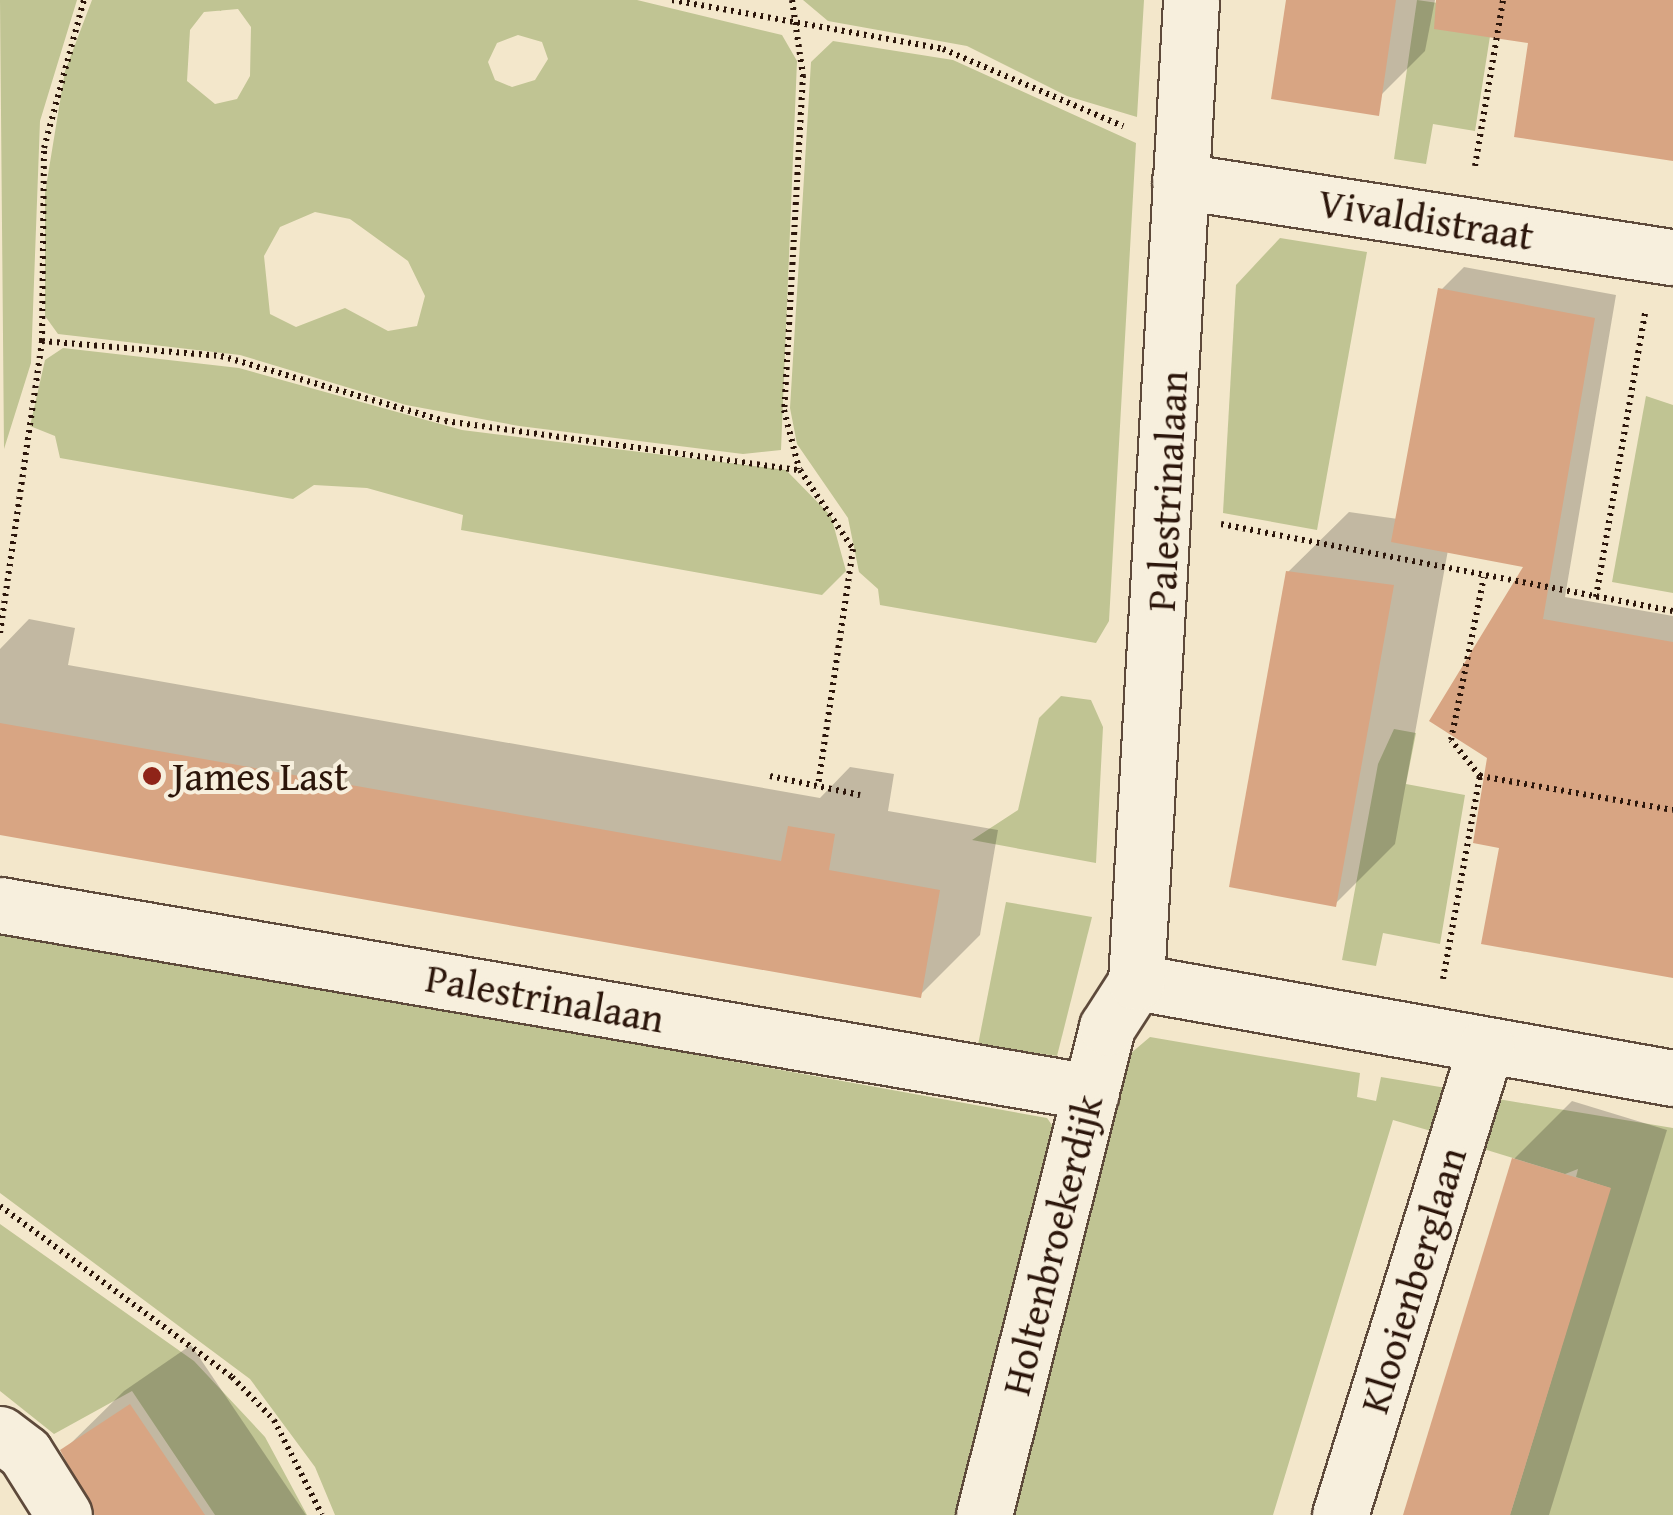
<!DOCTYPE html>
<html>
<head>
<meta charset="utf-8">
<style>
	body { margin:0 }
	#map { position:relative; width:1673px; height:1515px; overflow:hidden; background:#f3e7cb; font-family:"Gentium Book Plus",serif }
	div>[style] { position:absolute }
	[style*='--x'] { left:calc(var(--x)*1px); top:calc(var(--y)*1px); width:calc(var(--w)*1px); rotate:calc(var(--a)*1deg) }
	.green>* { inset:0; background:#c0c493 }
	.shadow>* { inset:0; background:#0003 }
	.building>* { inset:0; background:#d8a583 }
	.path>* { height:6px; margin-top:-3px; transform-origin:0; background:repeating-linear-gradient(90deg,#2c160b 0 2.5px,transparent 0 7.5px) }
	.roads { filter:drop-shadow(2px 0 #5e4a3b) drop-shadow(-2px 0 #5e4a3b) drop-shadow(0 2px #5e4a3b) drop-shadow(0 -2px #5e4a3b) }
	.minor>* { height:55px; margin:-27.5px; padding:0 27.5px; transform-origin:27.5px; border-radius:27.5px; background:#f7efdd }
	.dots>* { width:28px; height:28px; translate:-50% -50%; box-sizing:border-box; border:5px solid #f7efdd; border-radius:50% }
	span { translate:-50% -50%; white-space:nowrap; text-align:center; line-height:1.15; -webkit-text-stroke:8px #f7efdd; paint-order:stroke }
	.street-label { font-size:40px; color:#2c160b }
	.poi-label { font-size:40px; color:#2c160b }
	.left { translate:0 -50%; text-align:left }
</style>
</head>
<body>
<div id="map">
	<div class="green">
		<div style="clip-path:polygon(0 0,77px 0,40px 121px,31px 363px,4px 449px)"></div>
		<div style="clip-path:polygon(evenodd,92px 0,637px 0,782px 35px,797px 61px,781px 450px,743px 454px,519px 426px,406px 405px,240px 355px,58px 334px,45px 316px,45px 193px,65px 71px,92px 0,238px 9px,251px 27px,250px 76px,237px 99px,215px 104px,187px 81px,190px 30px,204px 12px,238px 9px,92px 0,518px 35px,542px 42px,548px 59px,535px 80px,512px 87px,495px 80px,488px 62px,497px 43px,518px 35px,92px 0,315px 212px,350px 219px,408px 261px,425px 296px,417px 326px,388px 331px,345px 308px,296px 327px,270px 314px,264px 256px,280px 227px,315px 212px)"></div>
		<div style="clip-path:polygon(803px 0,1144px 0,1137px 117px,1067px 96px,967px 46px,828px 21px)"></div>
		<div style="clip-path:polygon(1417px 0,1494px 11px,1475px 131px,1433px 124px,1426px 164px,1394px 159px)"></div>
		<div style="clip-path:polygon(833px 41px,953px 60px,1136px 143px,1109px 621px,1096px 643px,880px 605px,878px 589px,859px 572px,848px 518px,797px 444px,790px 408px,811px 62px)"></div>
		<div style="clip-path:polygon(1280px 238px,1367px 252px,1317px 530px,1223px 513px,1236px 285px)"></div>
		<div style="clip-path:polygon(63px 348px,239px 368px,462px 430px,786px 470px,831px 516px,846px 571px,822px 595px,461px 530px,463px 515px,367px 488px,314px 485px,293px 499px,60px 458px,55px 436px,30px 426px,45px 360px)"></div>
		<div style="clip-path:polygon(1646px 396px,1673px 405px,1673px 593px,1612px 582px)"></div>
		<div style="clip-path:polygon(1061px 696px,1091px 700px,1103px 727px,1096px 863px,972px 840px,1018px 810px,1039px 718px)"></div>
		<div style="clip-path:polygon(1394px 729px,1416px 733px,1406px 784px,1465px 795px,1440px 944px,1383px 933px,1376px 966px,1342px 960px,1378px 764px)"></div>
		<div style="clip-path:polygon(1006px 902px,1092px 917px,1057px 1056px,978px 1045px)"></div>
		<div style="clip-path:polygon(0 929px,1047px 1118px,1054px 1128px,962px 1515px,335px 1515px,315px 1467px,250px 1379px,0 1193px)"></div>
		<div style="clip-path:polygon(1150px 1037px,1360px 1073px,1357px 1097px,1376px 1101px,1381px 1077px,1452px 1089px,1438px 1133px,1393px 1120px,1273px 1515px,1004px 1515px,1124px 1059px)"></div>
		<div style="clip-path:polygon(1492px 1098px,1673px 1128px,1673px 1515px,1510px 1515px,1610px 1188px,1576px 1177px,1578px 1169px,1565px 1174px,1477px 1147px)"></div>
		<div style="clip-path:polygon(0 1224px,194px 1361px,265px 1437px,307px 1515px,215px 1515px,132px 1391px,54px 1434px,0 1391px)"></div>
	</div>
	<div class="shadow">
		<div style="clip-path:polygon(1288px 0,1435px 0,1425px 51px,1365px 111px)"></div>
		<div style="clip-path:polygon(1464px 267px,1616px 295px,1565px 597px,1673px 616px,1673px 976px,1501px 845px,1490px 757px,1527px 565px,1448px 550px,1395px 844px,1335px 904px,1288px 572px,1349px 512px,1398px 519px,1441px 290px)"></div>
		<div style="clip-path:polygon(29px 619px,75px 628px,68px 665px,820px 798px,850px 767px,894px 774px,888px 811px,998px 830px,980px 935px,920px 995px,0 832px,0 649px)"></div>
		<div style="clip-path:polygon(1572px 1101px,1667px 1130px,1549px 1515px,1406px 1515px,1514px 1159px)"></div>
		<div style="clip-path:polygon(191px 1345px,306px 1515px,94px 1515px,63px 1451px,124px 1391px)"></div>
	</div>
	<div class="building">
		<div style="clip-path:polygon(1286px 0,1396px 0,1379px 116px,1271px 99px)"></div>
		<div style="clip-path:polygon(1436px 0,1673px 0,1673px 161px,1514px 137px,1528px 43px,1434px 29px)"></div>
		<div style="clip-path:polygon(1438px 288px,1595px 318px,1543px 619px,1673px 642px,1673px 978px,1481px 944px,1499px 848px,1473px 843px,1487px 758px,1429px 721px,1523px 567px,1391px 542px)"></div>
		<div style="clip-path:polygon(1286px 571px,1394px 585px,1336px 907px,1229px 887px)"></div>
		<div style="clip-path:polygon(0 723px,781px 861px,788px 826px,835px 834px,829px 870px,940px 890px,921px 998px,0 835px)"></div>
		<div style="clip-path:polygon(1512px 1158px,1611px 1188px,1510px 1515px,1403px 1515px)"></div>
		<div style="clip-path:polygon(130px 1404px,205px 1515px,95px 1515px,60px 1450px)"></div>
	</div>
	<div class="path">
		<div style="--x:672;--y:0;--w:275;--a:10.2"></div>
		<div style="--x:943;--y:49;--w:196;--a:23.2"></div>
		<div style="--x:792;--y:0;--w:76;--a:81.7"></div>
		<div style="--x:803;--y:75;--w:336;--a:93.2"></div>
		<div style="--x:784;--y:410;--w:61;--a:75.7"></div>
		<div style="--x:1475;--y:166;--w:168;--a:-80.4"></div>
		<div style="--x:42;--y:341;--w:180;--a:4.8"></div>
		<div style="--x:221;--y:356;--w:233;--a:16.2"></div>
		<div style="--x:445;--y:421;--w:358;--a:7.9"></div>
		<div style="--x:800;--y:470;--w:95;--a:56.1"></div>
		<div style="--x:853;--y:549;--w:240;--a:98.4"></div>
		<div style="--x:1221;--y:524;--w:460;--a:10.9"></div>
		<div style="--x:1596;--y:597;--w:288;--a:-80.2"></div>
		<div style="--x:0;--y:633;--w:295;--a:-81.8"></div>
		<div style="--x:42;--y:341;--w:193;--a:-89.4"></div>
		<div style="--x:44;--y:148;--w:153;--a:-74.9"></div>
		<div style="--x:770;--y:776;--w:92;--a:11.9"></div>
		<div style="--x:1480;--y:776;--w:196;--a:10"></div>
		<div style="--x:1443;--y:979;--w:206;--a:-79.7"></div>
		<div style="--x:1480;--y:776;--w:46;--a:-128.9"></div>
		<div style="--x:1451;--y:740;--w:166;--a:-78.6"></div>
		<div style="--x:0;--y:1206;--w:288;--a:36.4"></div>
		<div style="--x:232;--y:1377;--w:60;--a:45.7"></div>
		<div style="--x:274;--y:1420;--w:106;--a:63.2"></div>
	</div>
	<div class="roads">
		<div class="minor">
			<div style="--x:1180;--y:181;--w:499;--a:8.8"></div>
			<div style="--x:0;--y:905;--w:1107;--a:9.73"></div>
			<div style="--x:1136;--y:982;--w:546;--a:10.14"></div>
			<div style="--x:0;--y:1434;--w:31;--a:37"></div>
			<div style="--x:25;--y:1453;--w:73;--a:57.8"></div>
			<div style="--x:984;--y:1515;--w:503;--a:-75.85"></div>
			<div style="--x:1107;--y:1027;--w:54;--a:-57.2"></div>
			<div style="--x:1136;--y:982;--w:984;--a:-86.79"></div>
			<div style="--x:1340;--y:1515;--w:491;--a:-72.7"></div>
		</div>
	</div>
	<div class="dots">
		<div style="left:152px;top:776px;background:#8f2418"></div>
	</div>
	<div class="street-label">
		<span style="left:1426px;top:219px;rotate:9deg">Vivaldistraat</span>
		<span style="left:1167px;top:491px;rotate:-87deg">Palestrinalaan</span>
		<span style="left:545px;top:998px;rotate:10deg">Palestrinalaan</span>
		<span style="left:1052px;top:1245px;rotate:-76deg">Holtenbroekerdijk</span>
		<span style="left:1413px;top:1280px;rotate:-73deg">Klooienberglaan</span>
	</div>
	<div class="poi-label">
		<span class="left" style="left:172px;top:776px">James Last</span>
	</div>
</div>
</body>
</html>
